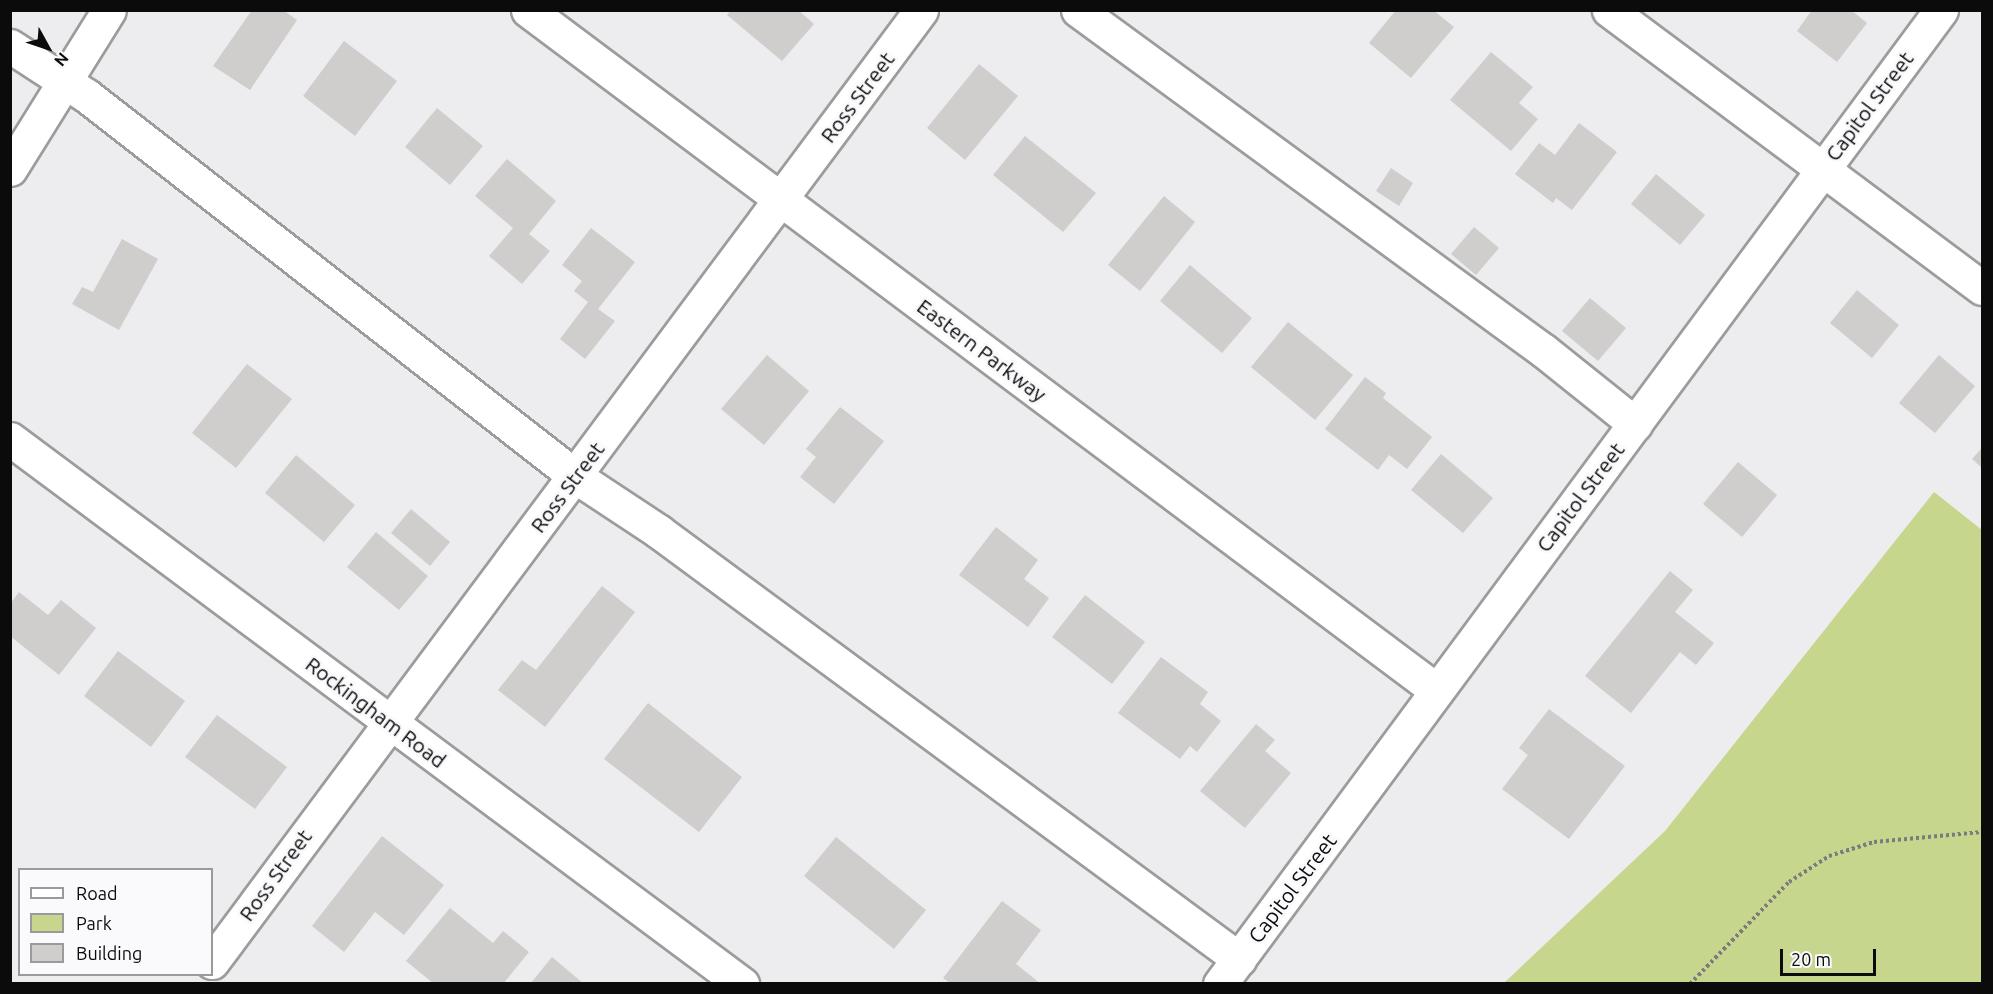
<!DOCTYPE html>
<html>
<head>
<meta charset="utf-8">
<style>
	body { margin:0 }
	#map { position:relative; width:1993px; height:994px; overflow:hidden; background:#edecee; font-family:Ubuntu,sans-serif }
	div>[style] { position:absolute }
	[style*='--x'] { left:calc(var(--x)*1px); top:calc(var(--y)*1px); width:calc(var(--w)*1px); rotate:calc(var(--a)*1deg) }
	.green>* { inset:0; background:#c7d68d }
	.building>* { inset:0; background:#cfcecc }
	.path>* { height:4px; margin-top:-2px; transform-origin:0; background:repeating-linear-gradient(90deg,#7c7b7d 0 3px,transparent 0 6px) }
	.roads { filter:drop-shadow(2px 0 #9c9c9d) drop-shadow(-2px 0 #9c9c9d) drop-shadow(0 2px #9c9c9d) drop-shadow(0 -2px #9c9c9d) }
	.minor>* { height:33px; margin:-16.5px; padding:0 16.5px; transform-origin:16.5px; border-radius:16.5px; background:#fff }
	.highway>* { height:33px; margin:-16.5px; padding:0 16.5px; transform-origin:16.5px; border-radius:16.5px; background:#fff }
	span { translate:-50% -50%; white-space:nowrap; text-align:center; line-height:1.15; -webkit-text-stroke:6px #fafafc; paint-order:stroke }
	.street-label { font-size:21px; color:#0b0b0c }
	.frame { position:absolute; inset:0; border:12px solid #0b0b0c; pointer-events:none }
	.legend { position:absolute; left:18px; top:868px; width:195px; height:108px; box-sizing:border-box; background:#fafafc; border:2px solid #9a9a9c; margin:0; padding:8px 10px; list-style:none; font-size:18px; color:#0b0b0c }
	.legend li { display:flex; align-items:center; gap:12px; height:30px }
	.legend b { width:30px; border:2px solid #9a9a9c }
	.north { position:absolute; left:18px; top:18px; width:60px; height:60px; -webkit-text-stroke:4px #fafafc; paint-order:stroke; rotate:130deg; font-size:16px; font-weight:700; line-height:24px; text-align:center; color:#0b0b0c }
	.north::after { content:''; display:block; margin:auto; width:21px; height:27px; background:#0b0b0c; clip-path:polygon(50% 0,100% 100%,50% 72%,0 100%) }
	.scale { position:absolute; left:1780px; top:949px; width:96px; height:27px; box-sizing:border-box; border:3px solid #0b0b0c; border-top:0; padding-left:8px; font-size:18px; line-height:21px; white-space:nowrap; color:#0b0b0c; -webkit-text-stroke:4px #fafafc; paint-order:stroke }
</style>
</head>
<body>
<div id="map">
	<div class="green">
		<div style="clip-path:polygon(1934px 492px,1982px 530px,1982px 983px,1504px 983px,1665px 831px)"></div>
	</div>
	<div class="building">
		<div style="clip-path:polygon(252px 10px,283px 10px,297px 20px,250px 90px,213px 66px)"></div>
		<div style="clip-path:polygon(731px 10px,798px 10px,814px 24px,782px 61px,727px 15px)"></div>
		<div style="clip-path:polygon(1396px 10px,1433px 10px,1454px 27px,1411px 78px,1369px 43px)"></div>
		<div style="clip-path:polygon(1812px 10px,1851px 10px,1867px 23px,1837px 62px,1797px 31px)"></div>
		<div style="clip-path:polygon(344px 41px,397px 81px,355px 136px,303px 96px)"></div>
		<div style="clip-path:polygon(1491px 52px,1533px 87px,1519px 103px,1538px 119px,1511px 151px,1450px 100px)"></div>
		<div style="clip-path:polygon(979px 64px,1018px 96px,965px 160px,927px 128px)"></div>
		<div style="clip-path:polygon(437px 108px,483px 146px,450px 185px,405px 147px)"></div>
		<div style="clip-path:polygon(1579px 123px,1617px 152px,1572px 210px,1556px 198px,1553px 203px,1515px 174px,1539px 143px,1555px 155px)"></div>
		<div style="clip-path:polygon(1025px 136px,1096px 193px,1063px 232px,993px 175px)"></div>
		<div style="clip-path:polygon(507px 159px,556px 201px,529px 234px,550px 251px,522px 284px,489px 256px,513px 228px,475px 196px)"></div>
		<div style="clip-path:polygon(1391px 168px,1413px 183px,1399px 206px,1376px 191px)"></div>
		<div style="clip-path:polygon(1656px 174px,1705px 215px,1680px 245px,1631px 204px)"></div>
		<div style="clip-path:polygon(1164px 196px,1195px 222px,1140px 291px,1108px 265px)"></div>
		<div style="clip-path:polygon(1474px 227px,1499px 248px,1476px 275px,1451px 254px)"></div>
		<div style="clip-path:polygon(591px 228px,635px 262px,598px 309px,615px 321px,585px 359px,560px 339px,588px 302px,574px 291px,582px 281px,562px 265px)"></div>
		<div style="clip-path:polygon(122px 239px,158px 259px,119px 330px,72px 304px,82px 287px,93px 292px)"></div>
		<div style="clip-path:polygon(1190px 265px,1252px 318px,1222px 353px,1160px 301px)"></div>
		<div style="clip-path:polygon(1857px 290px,1899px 325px,1872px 358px,1830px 323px)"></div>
		<div style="clip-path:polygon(1590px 298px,1626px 328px,1598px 361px,1562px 331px)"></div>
		<div style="clip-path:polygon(1288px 322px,1353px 375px,1315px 420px,1251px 367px)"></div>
		<div style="clip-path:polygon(767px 355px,809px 391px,764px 445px,721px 409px)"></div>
		<div style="clip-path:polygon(1939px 355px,1975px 386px,1935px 433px,1899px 403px)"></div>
		<div style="clip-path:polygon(247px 364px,292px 399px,236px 468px,192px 433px)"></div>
		<div style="clip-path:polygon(1365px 377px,1386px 393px,1383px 398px,1432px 437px,1407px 469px,1389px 455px,1378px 470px,1325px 429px)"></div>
		<div style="clip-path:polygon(840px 407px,884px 441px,834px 504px,800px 477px,816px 457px,806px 449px)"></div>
		<div style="clip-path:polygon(1982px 448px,1982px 468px,1972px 459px)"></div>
		<div style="clip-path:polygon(1441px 454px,1493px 498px,1463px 533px,1411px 490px)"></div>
		<div style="clip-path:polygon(296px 455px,355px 505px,324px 542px,265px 493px)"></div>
		<div style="clip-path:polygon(1738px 462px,1777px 495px,1742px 537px,1703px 504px)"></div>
		<div style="clip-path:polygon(411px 509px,450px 542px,430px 566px,391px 533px)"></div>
		<div style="clip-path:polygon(996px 527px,1038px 560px,1024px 579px,1049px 598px,1028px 627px,959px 575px)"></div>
		<div style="clip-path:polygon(376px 532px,428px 576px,399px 610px,347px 567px)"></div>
		<div style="clip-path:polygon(1670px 571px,1693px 590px,1675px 612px,1714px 643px,1696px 665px,1680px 652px,1631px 713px,1585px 676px)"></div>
		<div style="clip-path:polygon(602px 586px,635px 612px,545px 727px,498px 690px,522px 660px,536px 670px)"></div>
		<div style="clip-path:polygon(19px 592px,48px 615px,61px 600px,96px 628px,59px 675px,10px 636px,10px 604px)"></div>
		<div style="clip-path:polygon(1085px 595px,1145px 642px,1112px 684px,1052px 637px)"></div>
		<div style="clip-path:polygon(118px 651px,185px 701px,151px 747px,84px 696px)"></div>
		<div style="clip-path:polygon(1161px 657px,1208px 692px,1200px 704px,1221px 721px,1197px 752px,1190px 746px,1180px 759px,1118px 713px)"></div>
		<div style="clip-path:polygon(648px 703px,742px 777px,699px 832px,604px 759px)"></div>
		<div style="clip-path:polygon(1549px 709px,1625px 766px,1569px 839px,1502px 789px,1528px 755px,1519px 748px)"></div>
		<div style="clip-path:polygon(217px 715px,287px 767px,255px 809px,185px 757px)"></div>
		<div style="clip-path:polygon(1256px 724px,1275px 740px,1265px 751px,1291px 773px,1245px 828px,1200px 791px)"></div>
		<div style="clip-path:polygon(382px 836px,444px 885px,404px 935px,375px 912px,344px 952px,312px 926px)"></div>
		<div style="clip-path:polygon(836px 837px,926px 910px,894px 949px,804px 876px)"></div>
		<div style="clip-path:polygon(1002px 901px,1041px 930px,1016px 964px,1041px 984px,951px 984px,943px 978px)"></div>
		<div style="clip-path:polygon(450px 908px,493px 943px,503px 931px,529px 952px,503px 984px,434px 984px,406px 961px)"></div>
		<div style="clip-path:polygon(552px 957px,584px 984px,530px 984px)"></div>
	</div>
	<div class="path">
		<div style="--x:1690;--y:984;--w:142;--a:-45.9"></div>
		<div style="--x:1789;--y:882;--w:48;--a:-33"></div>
		<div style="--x:1829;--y:856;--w:47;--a:-17.3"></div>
		<div style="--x:1874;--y:842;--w:108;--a:-5.3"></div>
	</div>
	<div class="roads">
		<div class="minor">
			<div style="--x:528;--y:10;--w:1134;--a:36.83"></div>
			<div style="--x:1078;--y:10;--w:577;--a:36.2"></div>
			<div style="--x:1544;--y:351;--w:117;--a:38.7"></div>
			<div style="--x:1609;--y:10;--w:465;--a:36.7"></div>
			<div style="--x:10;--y:46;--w:92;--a:33"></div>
			<div style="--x:87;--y:96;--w:619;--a:37.91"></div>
			<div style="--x:575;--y:476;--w:100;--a:33.5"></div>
			<div style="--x:658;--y:531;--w:722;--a:36.38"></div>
			<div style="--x:10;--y:439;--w:913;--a:36.67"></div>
			<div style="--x:212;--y:962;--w:1187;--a:-53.32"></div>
			<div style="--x:1220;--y:984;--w:1212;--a:-53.49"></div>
		</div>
		<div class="highway">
			<div style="--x:10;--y:169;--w:187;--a:-58.1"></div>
		</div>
	</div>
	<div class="street-label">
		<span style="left:857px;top:97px;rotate:-53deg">Ross Street</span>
		<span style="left:1869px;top:106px;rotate:-53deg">Capitol Street</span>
		<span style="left:982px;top:350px;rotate:37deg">Eastern Parkway</span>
		<span style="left:567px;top:487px;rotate:-53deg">Ross Street</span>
		<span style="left:1580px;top:497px;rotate:-53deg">Capitol Street</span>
		<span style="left:376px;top:712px;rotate:37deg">Rockingham Road</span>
		<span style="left:275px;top:875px;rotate:-54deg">Ross Street</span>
		<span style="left:1292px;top:888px;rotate:-53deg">Capitol Street</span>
	</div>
	<div class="frame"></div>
	<ul class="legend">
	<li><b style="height:8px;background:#fff"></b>Road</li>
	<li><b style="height:16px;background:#c7d68d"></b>Park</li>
	<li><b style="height:16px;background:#cfcecc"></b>Building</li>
	</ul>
	<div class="north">N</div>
	<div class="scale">20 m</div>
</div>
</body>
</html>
